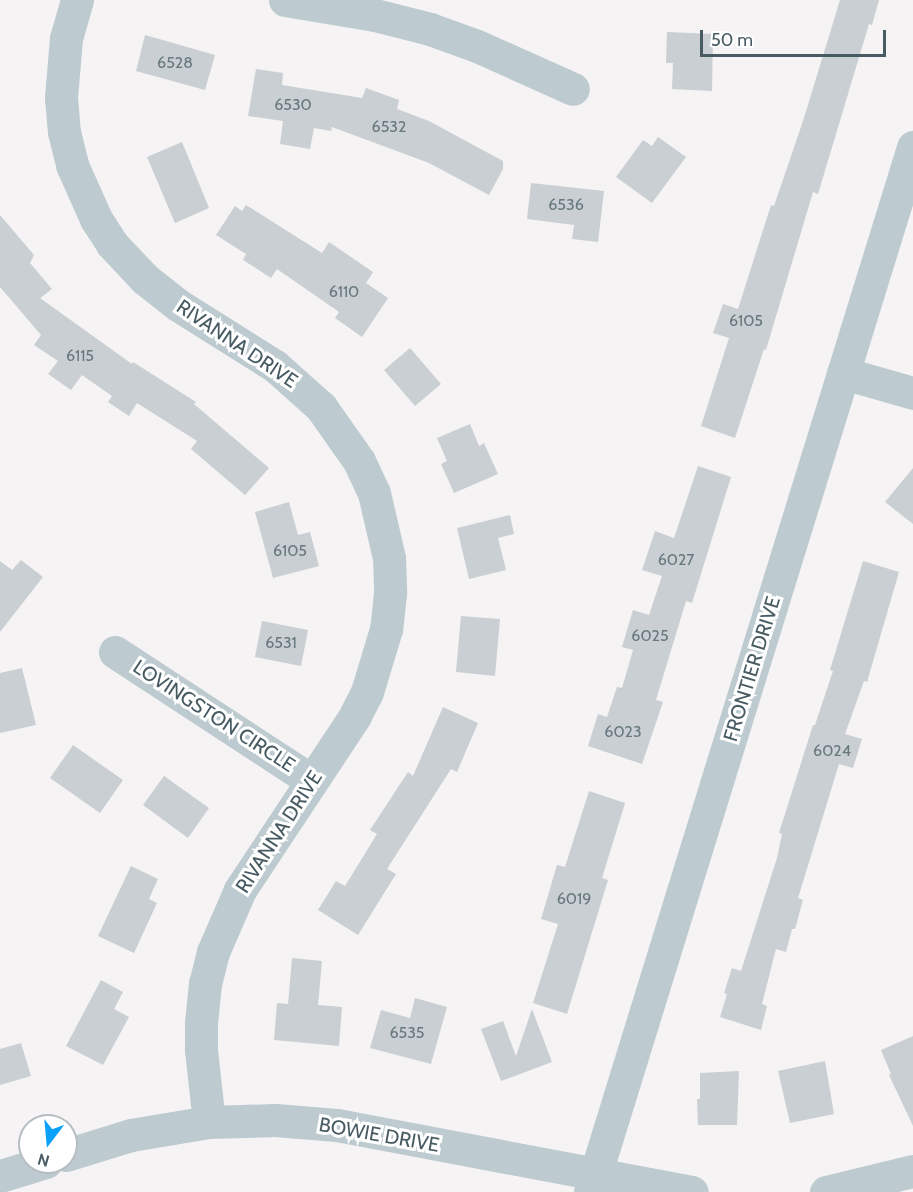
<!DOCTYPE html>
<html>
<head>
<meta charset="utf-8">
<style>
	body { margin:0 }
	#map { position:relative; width:913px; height:1192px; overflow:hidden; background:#f5f3f3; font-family:Cabin,sans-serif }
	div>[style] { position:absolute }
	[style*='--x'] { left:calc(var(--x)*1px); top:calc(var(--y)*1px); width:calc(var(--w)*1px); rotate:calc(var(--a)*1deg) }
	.building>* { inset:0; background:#c9cfd3 }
	.minor>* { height:33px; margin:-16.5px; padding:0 16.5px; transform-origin:16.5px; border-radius:16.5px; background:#bdcbd0 }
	span { translate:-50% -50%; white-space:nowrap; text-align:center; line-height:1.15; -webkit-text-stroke:6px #fff; paint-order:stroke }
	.number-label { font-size:16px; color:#68787f }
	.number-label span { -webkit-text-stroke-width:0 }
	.street-label { font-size:20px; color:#485b63 }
	.north { position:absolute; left:18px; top:1114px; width:60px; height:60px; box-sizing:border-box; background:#fff; border:2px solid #b6bdc1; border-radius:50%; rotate:196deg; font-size:16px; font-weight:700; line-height:24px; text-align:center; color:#485b63 }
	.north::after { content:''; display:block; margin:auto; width:21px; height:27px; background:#09a1f9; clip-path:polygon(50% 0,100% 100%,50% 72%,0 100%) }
	.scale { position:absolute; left:700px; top:30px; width:186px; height:27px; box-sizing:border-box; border:3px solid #485b63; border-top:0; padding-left:8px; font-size:18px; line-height:21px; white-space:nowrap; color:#485b63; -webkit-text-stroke:4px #fff; paint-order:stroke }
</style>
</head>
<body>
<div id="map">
	<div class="building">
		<div style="clip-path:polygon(840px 0,879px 0,872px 25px,869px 24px,818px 194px,813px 192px,766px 350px,764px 349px,735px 438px,701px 426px,729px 338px,713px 333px,723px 304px,738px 309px,771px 205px,774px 206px,803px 121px)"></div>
		<div style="clip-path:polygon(667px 32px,713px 34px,712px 91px,672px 89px,673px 63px,666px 63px)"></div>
		<div style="clip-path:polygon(145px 35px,215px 55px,205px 90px,136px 71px)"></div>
		<div style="clip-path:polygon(256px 69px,283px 73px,282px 85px,362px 98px,366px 88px,399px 100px,397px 109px,429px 121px,503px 161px,503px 169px,489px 195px,429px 163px,332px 127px,331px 131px,314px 128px,310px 149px,280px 144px,283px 121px,248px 116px)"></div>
		<div style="clip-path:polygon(658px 137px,686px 157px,652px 203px,616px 177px,643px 140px,652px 146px)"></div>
		<div style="clip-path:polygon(182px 142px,209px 208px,175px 223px,147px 157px)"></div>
		<div style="clip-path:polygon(531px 183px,604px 191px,598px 242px,572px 239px,574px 225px,527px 219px)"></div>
		<div style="clip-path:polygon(246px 205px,322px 253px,329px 242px,373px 272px,366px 283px,388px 298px,362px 337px,335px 318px,339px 312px,277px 269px,271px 278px,243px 260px,246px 254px,216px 235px,235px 206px,242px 211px)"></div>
		<div style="clip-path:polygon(0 215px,34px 255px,30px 263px,52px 289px,40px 298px,132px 364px,133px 362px,196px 402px,194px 404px,269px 468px,245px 495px,191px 449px,197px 441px,137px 403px,129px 416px,108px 402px,112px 396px,82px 375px,71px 390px,48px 374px,58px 361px,34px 345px,41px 335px,0 287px)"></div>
		<div style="clip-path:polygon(410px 348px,441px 384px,415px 406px,384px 370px)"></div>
		<div style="clip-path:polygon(470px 424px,479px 446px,484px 443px,498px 474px,454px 493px,441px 464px,447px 461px,437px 438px)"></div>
		<div style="clip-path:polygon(698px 466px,731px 477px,692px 603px,686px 601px,656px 700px,663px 702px,642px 764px,588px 746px,598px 714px,607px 717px,617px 687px,622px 688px,633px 650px,622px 647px,633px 610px,649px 615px,662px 576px,642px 570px,655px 531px,674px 538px)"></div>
		<div style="clip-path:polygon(913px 468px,913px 524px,885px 502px)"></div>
		<div style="clip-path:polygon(289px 502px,298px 535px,310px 532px,319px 566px,273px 578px,255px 512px)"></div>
		<div style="clip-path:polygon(510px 515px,514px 534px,498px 538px,506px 570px,469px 579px,457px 528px)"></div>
		<div style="clip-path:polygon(21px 560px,43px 577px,0 632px,0 561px,12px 570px)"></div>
		<div style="clip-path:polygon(863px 561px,899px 572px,867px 682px,864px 681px,845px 734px,862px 739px,853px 768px,839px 764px,798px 898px,803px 900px,795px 929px,792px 929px,786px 952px,776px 949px,762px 1004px,767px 1006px,761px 1030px,720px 1017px,727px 994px,724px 993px,732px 968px,741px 971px,777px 858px,782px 834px,779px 833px,813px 725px,815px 725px,833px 671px,830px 670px)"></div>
		<div style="clip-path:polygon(461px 616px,500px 619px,495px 676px,456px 672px)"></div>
		<div style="clip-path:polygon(262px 621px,308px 630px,301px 666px,255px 657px)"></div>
		<div style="clip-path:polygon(22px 668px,36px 725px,0 733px,0 673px)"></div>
		<div style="clip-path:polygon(443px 707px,478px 723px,457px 772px,451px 769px,387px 869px,396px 874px,358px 935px,318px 910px,336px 881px,345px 886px,377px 834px,370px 830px,408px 772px,413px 776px)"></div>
		<div style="clip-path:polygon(73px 745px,123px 780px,100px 813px,50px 778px)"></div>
		<div style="clip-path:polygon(164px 776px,209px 808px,188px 838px,143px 805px)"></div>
		<div style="clip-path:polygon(589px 791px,625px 803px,602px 878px,608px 880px,567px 1014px,533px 1003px,558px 924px,541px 919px,557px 865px,565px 867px)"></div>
		<div style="clip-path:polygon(131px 866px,158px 879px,149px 899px,157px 903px,134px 953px,98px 936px)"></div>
		<div style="clip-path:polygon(292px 958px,322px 961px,318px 1005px,342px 1007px,339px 1046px,274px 1040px,277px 1003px,288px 1004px)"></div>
		<div style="clip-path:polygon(101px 980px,123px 992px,114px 1009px,129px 1017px,103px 1065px,66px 1046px)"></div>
		<div style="clip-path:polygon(415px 998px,447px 1007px,431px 1064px,370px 1048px,381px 1010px,410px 1018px)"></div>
		<div style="clip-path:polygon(532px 1009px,552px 1062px,501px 1081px,481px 1029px,503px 1021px,516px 1056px)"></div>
		<div style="clip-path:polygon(913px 1036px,913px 1126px,889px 1075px,891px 1074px,881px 1050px)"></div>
		<div style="clip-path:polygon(21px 1043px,31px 1076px,0 1085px,0 1049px)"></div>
		<div style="clip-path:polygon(825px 1061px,834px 1114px,790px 1123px,778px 1071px)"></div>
		<div style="clip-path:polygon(739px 1071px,737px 1125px,698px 1125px,697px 1099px,700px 1099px,700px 1073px)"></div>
	</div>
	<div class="minor">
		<div style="--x:77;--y:0;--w:40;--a:106"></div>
		<div style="--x:66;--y:38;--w:60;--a:94.8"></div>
		<div style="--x:61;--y:98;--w:34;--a:85"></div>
		<div style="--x:64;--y:132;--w:34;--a:76"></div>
		<div style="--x:72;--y:165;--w:59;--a:66"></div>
		<div style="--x:96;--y:219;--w:30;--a:57"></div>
		<div style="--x:112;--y:244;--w:48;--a:46.7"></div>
		<div style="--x:145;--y:279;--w:42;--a:38.2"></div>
		<div style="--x:178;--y:305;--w:115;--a:32.2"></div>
		<div style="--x:275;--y:366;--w:62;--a:41.7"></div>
		<div style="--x:321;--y:407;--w:66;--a:54.9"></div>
		<div style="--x:359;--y:461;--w:35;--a:65"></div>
		<div style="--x:374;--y:493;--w:67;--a:77"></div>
		<div style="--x:389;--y:558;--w:35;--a:88"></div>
		<div style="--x:390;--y:593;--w:36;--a:96"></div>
		<div style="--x:386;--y:629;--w:66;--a:106.8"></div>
		<div style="--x:367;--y:692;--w:27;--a:117"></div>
		<div style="--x:355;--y:716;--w:209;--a:123.5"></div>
		<div style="--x:240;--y:890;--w:68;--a:113.5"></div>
		<div style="--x:213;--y:952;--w:32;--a:104"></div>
		<div style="--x:205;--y:983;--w:40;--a:95.7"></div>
		<div style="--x:201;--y:1023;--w:27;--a:90"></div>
		<div style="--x:201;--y:1050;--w:72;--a:83.7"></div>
		<div style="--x:285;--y:0;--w:91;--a:9.5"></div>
		<div style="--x:375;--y:15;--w:57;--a:14.3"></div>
		<div style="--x:430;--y:29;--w:50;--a:19.9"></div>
		<div style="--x:477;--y:46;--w:105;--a:24.1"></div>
		<div style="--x:843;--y:373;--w:73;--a:15.9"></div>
		<div style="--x:115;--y:652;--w:235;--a:33.2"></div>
		<div style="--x:66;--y:1155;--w:68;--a:-17.1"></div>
		<div style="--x:131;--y:1135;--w:79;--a:-9.5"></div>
		<div style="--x:209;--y:1122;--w:66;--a:-1.7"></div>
		<div style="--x:275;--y:1120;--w:62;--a:4.6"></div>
		<div style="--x:337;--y:1125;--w:361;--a:10.7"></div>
		<div style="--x:0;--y:1176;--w:48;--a:-16.9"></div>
		<div style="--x:590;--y:1192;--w:1094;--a:-72.82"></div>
		<div style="--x:826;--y:1192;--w:89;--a:-13.6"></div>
	</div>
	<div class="number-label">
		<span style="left:175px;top:63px">6528</span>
		<span style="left:293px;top:105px">6530</span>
		<span style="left:389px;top:127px">6532</span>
		<span style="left:566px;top:205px">6536</span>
		<span style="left:344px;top:292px">6110</span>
		<span style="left:746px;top:321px">6105</span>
		<span style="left:80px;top:356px">6115</span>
		<span style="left:290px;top:551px">6105</span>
		<span style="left:676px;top:560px">6027</span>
		<span style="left:650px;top:636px">6025</span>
		<span style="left:281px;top:643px">6531</span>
		<span style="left:623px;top:732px">6023</span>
		<span style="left:832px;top:751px">6024</span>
		<span style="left:574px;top:899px">6019</span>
		<span style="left:407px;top:1033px">6535</span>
	</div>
	<div class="street-label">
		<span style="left:237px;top:344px;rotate:34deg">RIVANNA DRIVE</span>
		<span style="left:752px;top:669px;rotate:-73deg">FRONTIER DRIVE</span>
		<span style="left:214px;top:716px;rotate:33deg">LOVINGSTON CIRCLE</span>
		<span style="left:279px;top:832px;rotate:-57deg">RIVANNA DRIVE</span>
		<span style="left:379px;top:1135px;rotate:10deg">BOWIE DRIVE</span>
	</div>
	<div class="north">N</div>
	<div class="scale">50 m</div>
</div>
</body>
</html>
